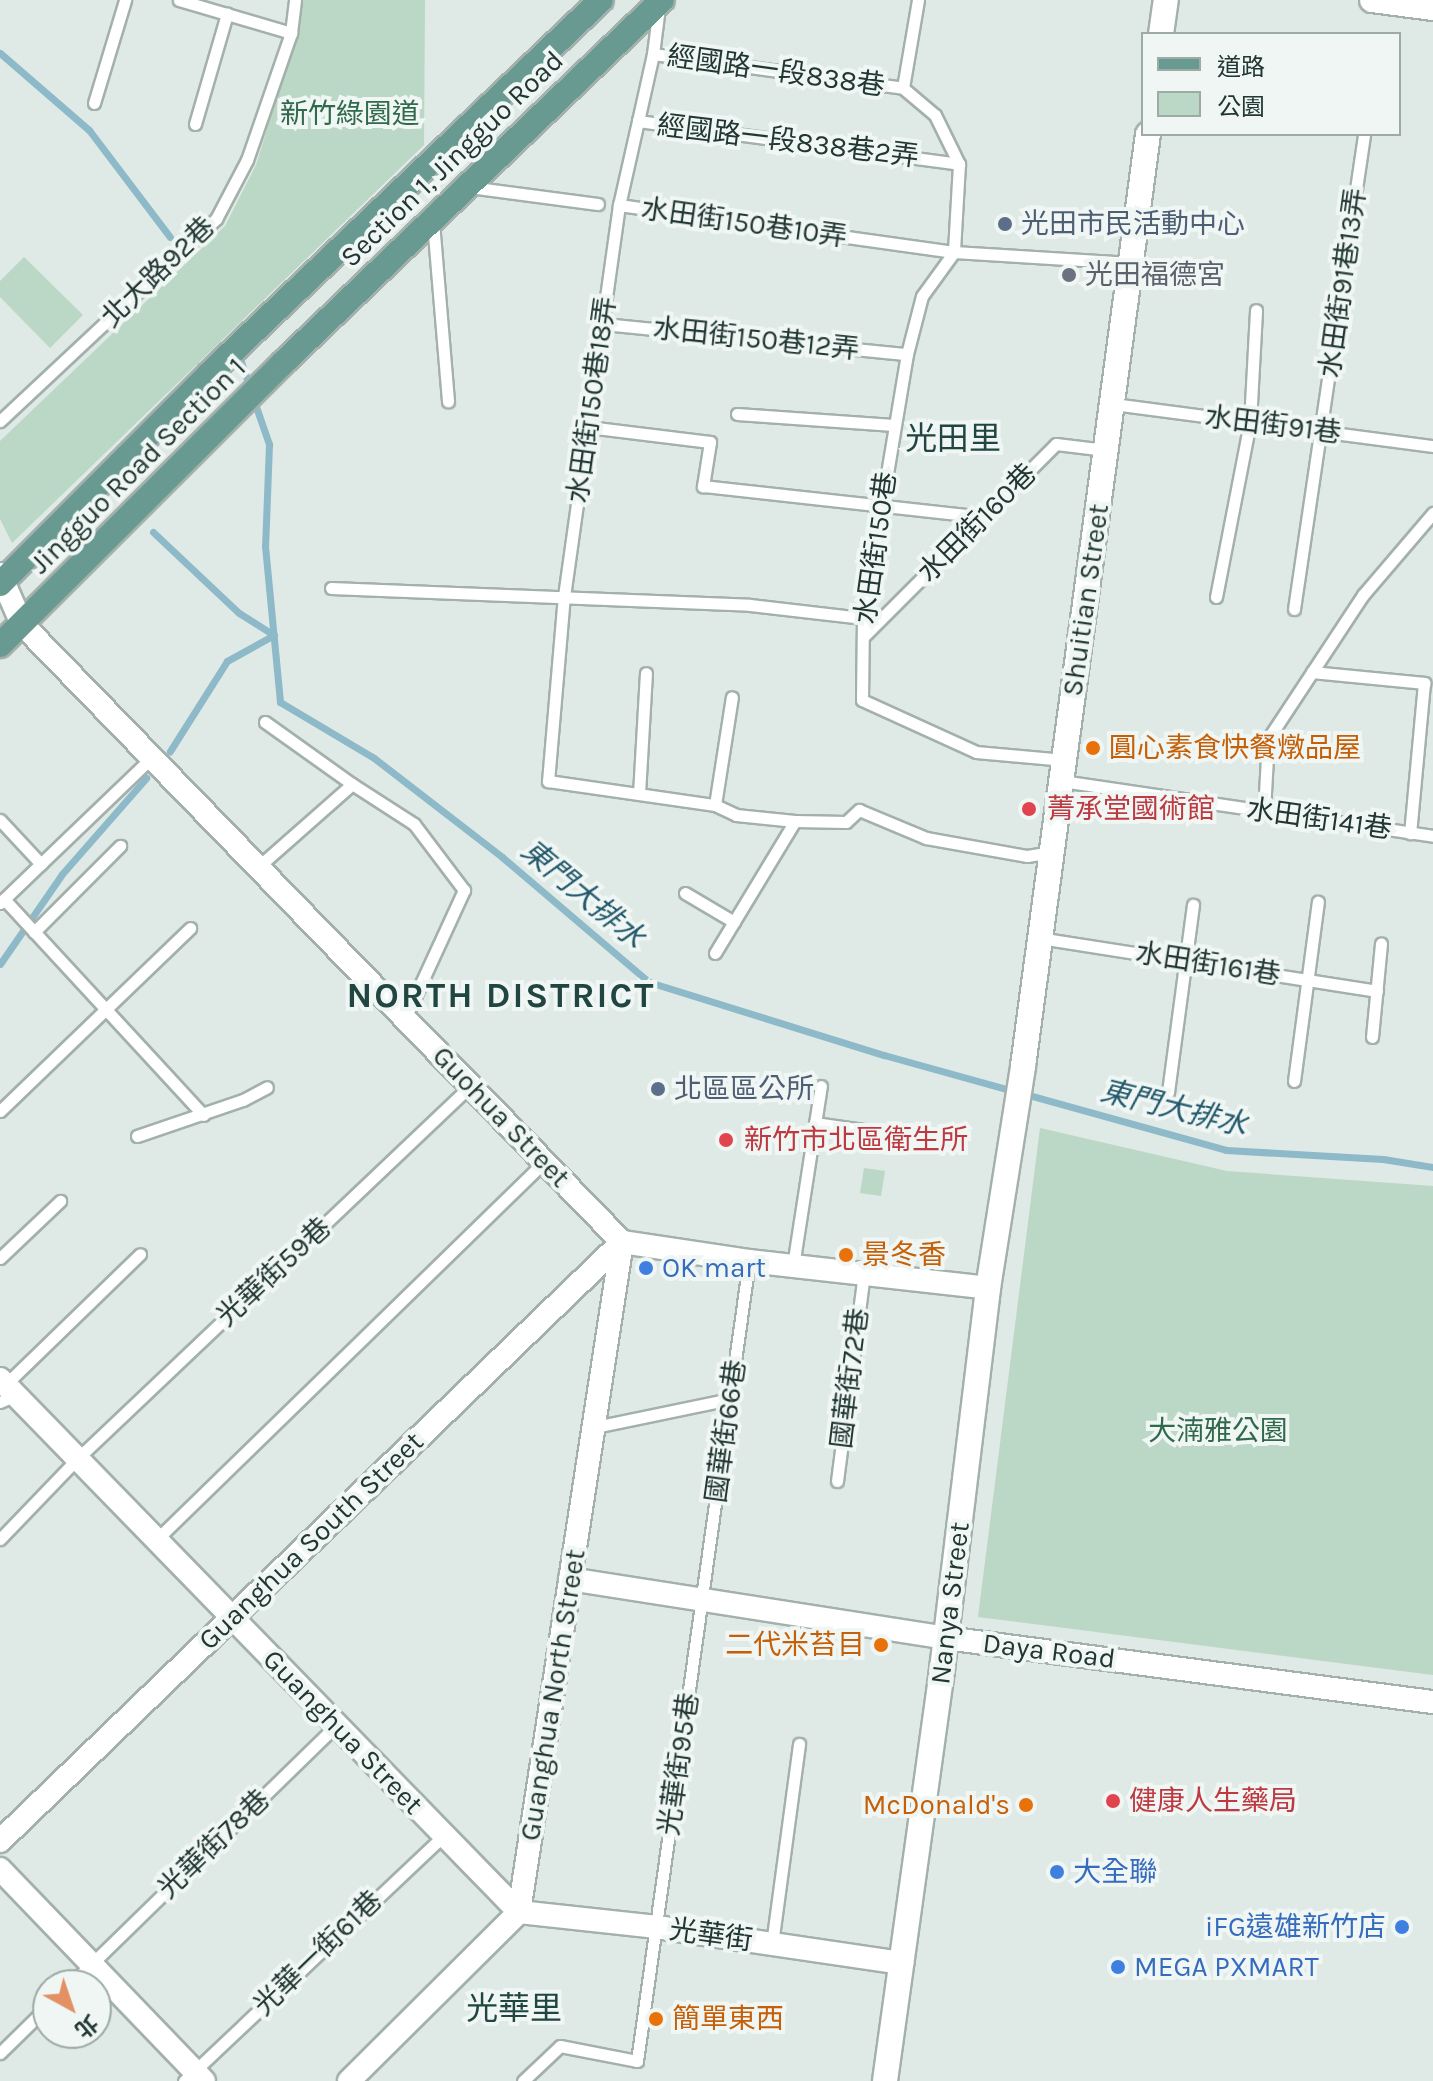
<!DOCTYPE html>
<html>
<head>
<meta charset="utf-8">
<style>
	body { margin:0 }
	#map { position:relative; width:1433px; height:2081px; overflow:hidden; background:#dfe9e5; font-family:Karla,"Noto Sans TC",sans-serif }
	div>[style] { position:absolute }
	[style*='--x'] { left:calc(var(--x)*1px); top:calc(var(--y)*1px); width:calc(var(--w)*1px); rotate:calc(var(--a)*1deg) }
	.green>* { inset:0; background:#bad8c5 }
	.stream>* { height:7px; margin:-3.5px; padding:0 3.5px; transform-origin:3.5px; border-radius:3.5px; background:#8db9c8 }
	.roads { filter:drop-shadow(2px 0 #a3b0ac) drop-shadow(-2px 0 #a3b0ac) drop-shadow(0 2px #a3b0ac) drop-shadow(0 -2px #a3b0ac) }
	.lane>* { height:11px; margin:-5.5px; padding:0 5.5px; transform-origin:5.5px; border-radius:5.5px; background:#fff }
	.street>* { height:22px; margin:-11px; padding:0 11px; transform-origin:11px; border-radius:11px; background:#fff }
	.secondary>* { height:24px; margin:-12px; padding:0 12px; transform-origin:12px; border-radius:12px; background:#fff }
	.primary>* { height:24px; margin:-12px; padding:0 12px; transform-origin:12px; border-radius:12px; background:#689a92 }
	.dots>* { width:22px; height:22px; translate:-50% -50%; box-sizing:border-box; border:4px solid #eff6f3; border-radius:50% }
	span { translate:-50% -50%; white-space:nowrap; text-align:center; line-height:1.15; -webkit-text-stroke:8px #eff6f3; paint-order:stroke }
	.street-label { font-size:28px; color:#223733 }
	.park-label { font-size:28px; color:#31694c }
	.service-label { font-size:28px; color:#4e5e75 }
	.left { translate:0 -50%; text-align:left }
	.worship-label { font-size:28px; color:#5b616d }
	.food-label { font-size:28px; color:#c56008 }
	.right { translate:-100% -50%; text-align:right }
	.health-label { font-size:28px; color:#be3a42 }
	.shop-label { font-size:28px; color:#366cbe }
	.water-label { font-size:30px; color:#23586c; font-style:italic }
	.quarter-label { font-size:32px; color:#214641 }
	.district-label { font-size:36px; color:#214641; font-weight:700; letter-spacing:2px }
	.legend { position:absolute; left:1141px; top:32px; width:260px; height:104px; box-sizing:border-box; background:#eff6f3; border:2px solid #9daaa6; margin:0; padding:10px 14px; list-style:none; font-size:24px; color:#223733 }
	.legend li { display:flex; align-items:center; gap:16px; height:40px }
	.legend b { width:40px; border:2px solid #9daaa6 }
	.north { position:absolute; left:32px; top:1969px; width:80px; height:80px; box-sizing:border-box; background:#eff6f3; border:2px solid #9daaa6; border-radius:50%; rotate:140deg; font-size:22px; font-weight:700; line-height:32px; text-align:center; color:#223733 }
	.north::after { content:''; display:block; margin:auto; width:28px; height:36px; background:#e29064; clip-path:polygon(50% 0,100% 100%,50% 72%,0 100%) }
</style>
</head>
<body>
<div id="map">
	<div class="green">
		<div style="clip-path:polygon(300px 0,425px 0,424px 145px,12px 543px,0 519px,0 441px,225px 226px,256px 165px,292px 48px)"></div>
		<div style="clip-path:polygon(24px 257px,83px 315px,50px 348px,0 297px,0 281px)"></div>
		<div style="clip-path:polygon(1040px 1128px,1227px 1171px,1433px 1186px,1433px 1675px,978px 1617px)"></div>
		<div style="clip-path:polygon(864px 1168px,885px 1171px,881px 1196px,860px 1193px)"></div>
	</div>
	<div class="stream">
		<div style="--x:0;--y:53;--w:118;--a:40.9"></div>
		<div style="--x:89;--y:130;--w:134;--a:52.9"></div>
		<div style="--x:238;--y:352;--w:39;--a:72"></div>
		<div style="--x:254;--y:401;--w:46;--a:70.8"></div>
		<div style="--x:269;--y:444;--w:102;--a:92.2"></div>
		<div style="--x:265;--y:546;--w:157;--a:84.5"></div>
		<div style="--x:280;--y:702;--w:109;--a:30.8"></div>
		<div style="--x:374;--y:758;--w:162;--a:37.7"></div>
		<div style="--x:502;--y:857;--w:193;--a:40.4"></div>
		<div style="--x:649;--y:982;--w:246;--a:17.3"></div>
		<div style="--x:884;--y:1055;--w:355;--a:15.5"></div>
		<div style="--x:1226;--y:1150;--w:157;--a:3.3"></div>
		<div style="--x:1383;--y:1159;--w:51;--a:9.1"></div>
		<div style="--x:153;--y:532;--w:118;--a:43.3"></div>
		<div style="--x:239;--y:613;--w:41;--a:32.2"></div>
		<div style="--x:274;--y:635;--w:54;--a:151"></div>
		<div style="--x:227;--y:661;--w:107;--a:122.3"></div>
		<div style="--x:0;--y:964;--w:109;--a:-55.4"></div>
		<div style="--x:62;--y:874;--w:128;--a:-48.8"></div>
	</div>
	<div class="roads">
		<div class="lane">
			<div style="--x:179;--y:0;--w:117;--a:16.4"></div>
			<div style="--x:918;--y:0;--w:89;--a:99.7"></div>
			<div style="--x:903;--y:88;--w:42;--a:40.2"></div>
			<div style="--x:935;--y:115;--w:55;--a:63.9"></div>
			<div style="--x:959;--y:164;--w:88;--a:93.3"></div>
			<div style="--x:659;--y:7;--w:47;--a:97.3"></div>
			<div style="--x:653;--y:54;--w:252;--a:7.7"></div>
			<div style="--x:653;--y:54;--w:69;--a:102.6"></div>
			<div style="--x:638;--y:121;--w:324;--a:7.6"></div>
			<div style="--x:94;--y:103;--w:108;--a:-73.2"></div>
			<div style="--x:638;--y:121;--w:86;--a:102.7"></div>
			<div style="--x:619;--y:205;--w:338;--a:8"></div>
			<div style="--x:954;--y:252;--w:177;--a:3.6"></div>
			<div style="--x:195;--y:124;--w:115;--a:-73.8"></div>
			<div style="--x:469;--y:187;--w:130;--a:7.5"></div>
			<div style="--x:619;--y:205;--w:394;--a:98"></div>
			<div style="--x:564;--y:595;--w:187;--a:94.9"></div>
			<div style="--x:548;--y:781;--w:169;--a:8.2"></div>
			<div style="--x:715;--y:805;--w:23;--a:25"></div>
			<div style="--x:736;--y:815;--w:59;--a:5.8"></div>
			<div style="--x:795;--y:821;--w:51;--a:1.1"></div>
			<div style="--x:846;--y:822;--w:18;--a:-43"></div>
			<div style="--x:859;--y:810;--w:73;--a:22.7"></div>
			<div style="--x:926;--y:838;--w:103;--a:10.1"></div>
			<div style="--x:1027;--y:856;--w:24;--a:-9"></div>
			<div style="--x:433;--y:222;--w:180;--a:85.2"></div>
			<div style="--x:954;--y:252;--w:54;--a:126"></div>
			<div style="--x:922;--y:296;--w:60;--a:104.5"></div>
			<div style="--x:907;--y:354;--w:268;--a:99.5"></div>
			<div style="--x:863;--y:618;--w:82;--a:90.7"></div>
			<div style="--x:862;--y:700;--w:125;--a:24.5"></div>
			<div style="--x:976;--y:752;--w:89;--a:5.1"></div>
			<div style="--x:604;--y:324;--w:304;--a:5.7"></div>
			<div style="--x:1113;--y:404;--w:323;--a:7.5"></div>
			<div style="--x:737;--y:414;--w:157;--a:4"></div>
			<div style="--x:0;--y:421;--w:296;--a:-43.1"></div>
			<div style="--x:216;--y:219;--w:67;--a:-62.3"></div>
			<div style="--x:247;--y:160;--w:134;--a:-70.9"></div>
			<div style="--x:291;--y:33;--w:33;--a:-83"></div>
			<div style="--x:588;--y:427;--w:123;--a:7"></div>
			<div style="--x:710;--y:442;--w:45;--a:99"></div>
			<div style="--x:703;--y:486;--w:282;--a:6.3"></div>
			<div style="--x:331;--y:588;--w:419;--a:2.3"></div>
			<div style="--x:750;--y:605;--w:114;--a:6.6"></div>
			<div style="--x:1216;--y:597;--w:178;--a:-79"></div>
			<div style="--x:1250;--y:422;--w:112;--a:-86.9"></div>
			<div style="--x:1294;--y:609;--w:480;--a:-81.6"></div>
			<div style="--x:863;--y:637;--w:273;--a:-45"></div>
			<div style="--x:1056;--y:444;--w:50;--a:6.8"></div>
			<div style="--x:1312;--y:672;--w:113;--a:5.6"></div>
			<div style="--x:1424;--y:683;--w:151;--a:95.3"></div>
			<div style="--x:265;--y:722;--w:107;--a:35.5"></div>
			<div style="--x:1062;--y:781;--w:375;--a:8.4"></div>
			<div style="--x:639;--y:794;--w:121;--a:-86.7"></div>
			<div style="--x:715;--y:805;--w:109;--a:-81.1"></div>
			<div style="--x:1264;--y:811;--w:72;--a:-86.8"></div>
			<div style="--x:1268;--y:739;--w:173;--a:-56.6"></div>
			<div style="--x:1363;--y:595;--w:108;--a:-49.5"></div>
			<div style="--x:0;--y:820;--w:60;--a:47"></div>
			<div style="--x:258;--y:867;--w:125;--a:-41.4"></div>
			<div style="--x:352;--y:784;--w:74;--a:32.8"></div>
			<div style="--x:414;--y:824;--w:83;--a:52.9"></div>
			<div style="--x:464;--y:890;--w:141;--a:114.7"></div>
			<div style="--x:685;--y:893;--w:57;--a:30.6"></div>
			<div style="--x:4;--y:899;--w:294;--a:47.3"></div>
			<div style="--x:0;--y:903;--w:209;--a:-43.8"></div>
			<div style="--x:34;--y:932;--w:122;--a:-45"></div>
			<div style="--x:1039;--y:938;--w:342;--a:8.9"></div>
			<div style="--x:715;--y:953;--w:154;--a:-58.8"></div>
			<div style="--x:1372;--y:1037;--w:94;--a:-84.5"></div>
			<div style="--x:1294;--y:1081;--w:181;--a:-82.4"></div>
			<div style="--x:1168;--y:1092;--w:189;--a:-82.4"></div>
			<div style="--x:0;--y:1111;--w:264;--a:-43.9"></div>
			<div style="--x:815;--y:1123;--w:90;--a:8.3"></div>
			<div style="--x:137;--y:1136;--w:112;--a:-18.8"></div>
			<div style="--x:243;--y:1100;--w:27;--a:-28"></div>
			<div style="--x:0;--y:1258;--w:83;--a:-43.5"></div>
			<div style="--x:793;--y:1266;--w:182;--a:-81.2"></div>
			<div style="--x:5;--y:1385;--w:188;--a:-44.1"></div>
			<div style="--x:0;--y:1402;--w:17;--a:-24"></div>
			<div style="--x:595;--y:1427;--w:138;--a:-11.7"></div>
			<div style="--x:837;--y:1481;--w:209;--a:-82.6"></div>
			<div style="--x:0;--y:1539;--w:111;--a:-46.1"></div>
			<div style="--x:77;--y:1459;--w:542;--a:-43.5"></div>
			<div style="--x:156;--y:1540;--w:542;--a:-44.25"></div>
			<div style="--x:772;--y:1944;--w:202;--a:-82.3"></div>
			<div style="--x:70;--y:1985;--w:373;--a:-44.3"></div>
			<div style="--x:0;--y:2053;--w:67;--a:-44.4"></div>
			<div style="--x:184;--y:2081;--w:357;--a:-43.4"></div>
			<div style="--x:523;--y:2081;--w:51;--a:-43.4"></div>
			<div style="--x:560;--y:2046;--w:78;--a:11"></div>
			<div style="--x:637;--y:2061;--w:808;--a:-82.03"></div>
		</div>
		<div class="street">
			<div style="--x:0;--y:574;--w:55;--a:66.3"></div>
			<div style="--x:22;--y:624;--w:861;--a:45.85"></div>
			<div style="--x:622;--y:1242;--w:128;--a:8.5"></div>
			<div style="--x:749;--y:1261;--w:241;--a:6.4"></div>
			<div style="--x:0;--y:1379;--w:744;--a:45.76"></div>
			<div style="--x:519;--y:1912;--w:139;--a:6.2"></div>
			<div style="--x:657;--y:1927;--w:248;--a:8.4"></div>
			<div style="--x:570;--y:1579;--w:381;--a:8.9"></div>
			<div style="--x:946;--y:1638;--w:491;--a:7.5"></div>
			<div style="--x:0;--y:1841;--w:864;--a:-43.92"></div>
			<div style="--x:0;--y:1869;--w:294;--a:46.1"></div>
			<div style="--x:349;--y:2081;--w:240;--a:-44.8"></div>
			<div style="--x:519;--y:1912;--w:678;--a:-81.26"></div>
		</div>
		<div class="secondary">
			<div style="--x:1372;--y:0;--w:62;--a:7.5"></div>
			<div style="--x:1161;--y:34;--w:34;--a:-82"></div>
			<div style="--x:885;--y:2081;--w:416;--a:-82.1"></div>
			<div style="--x:942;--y:1669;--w:384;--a:-83.1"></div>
			<div style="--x:988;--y:1288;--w:225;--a:-81"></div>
			<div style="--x:1023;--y:1066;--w:940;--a:-82.36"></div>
		</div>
		<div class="primary">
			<div style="--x:0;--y:584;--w:298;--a:-45.1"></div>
			<div style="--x:210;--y:373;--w:540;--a:-43.65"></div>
			<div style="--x:0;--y:645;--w:401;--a:-44.9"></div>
			<div style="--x:284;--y:362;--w:523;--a:-43.76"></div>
		</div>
	</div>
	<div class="dots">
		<div style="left:1005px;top:224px;background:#5c6f8a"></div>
		<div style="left:1069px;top:275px;background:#6b7280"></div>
		<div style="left:1093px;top:748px;background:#e8710a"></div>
		<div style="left:1029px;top:809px;background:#e0444e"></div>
		<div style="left:658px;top:1089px;background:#5c6f8a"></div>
		<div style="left:726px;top:1140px;background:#e0444e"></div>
		<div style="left:846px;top:1255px;background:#e8710a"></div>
		<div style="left:646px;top:1268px;background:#3f7fe0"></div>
		<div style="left:881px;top:1645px;background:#e8710a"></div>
		<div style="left:1113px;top:1801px;background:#e0444e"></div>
		<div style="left:1026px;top:1805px;background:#e8710a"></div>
		<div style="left:1057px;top:1872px;background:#3f7fe0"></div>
		<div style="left:1402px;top:1927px;background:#3f7fe0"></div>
		<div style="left:1118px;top:1967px;background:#3f7fe0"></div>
		<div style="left:656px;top:2019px;background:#e8710a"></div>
	</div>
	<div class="street-label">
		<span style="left:776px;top:71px;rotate:8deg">經國路一段838巷</span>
		<span style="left:788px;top:141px;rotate:7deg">經國路一段838巷2弄</span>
		<span style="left:452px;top:159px;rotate:-44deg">Section 1, Jingguo Road</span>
		<span style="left:744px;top:223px;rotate:8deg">水田街150巷10弄</span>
		<span style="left:158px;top:272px;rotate:-44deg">北大路92巷</span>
		<span style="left:1343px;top:283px;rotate:-82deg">水田街91巷13弄</span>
		<span style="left:756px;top:339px;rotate:6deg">水田街150巷12弄</span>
		<span style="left:592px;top:400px;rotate:-82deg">水田街150巷18弄</span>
		<span style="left:1273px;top:425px;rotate:7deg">水田街91巷</span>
		<span style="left:138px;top:466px;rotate:-45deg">Jingguo Road Section 1</span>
		<span style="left:977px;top:523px;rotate:-45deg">水田街160巷</span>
		<span style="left:876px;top:548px;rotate:-82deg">水田街150巷</span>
		<span style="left:1086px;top:600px;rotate:-82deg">Shuitian Street</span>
		<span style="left:1319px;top:819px;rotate:8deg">水田街141巷</span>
		<span style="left:1208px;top:964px;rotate:9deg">水田街161巷</span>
		<span style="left:501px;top:1117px;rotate:46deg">Guohua Street</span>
		<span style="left:274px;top:1272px;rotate:-43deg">光華街59巷</span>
		<span style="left:850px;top:1378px;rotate:-83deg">國華街72巷</span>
		<span style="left:726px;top:1431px;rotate:-82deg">國華街66巷</span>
		<span style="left:311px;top:1541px;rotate:-44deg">Guanghua South Street</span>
		<span style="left:950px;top:1603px;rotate:-83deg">Nanya Street</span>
		<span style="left:1049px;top:1651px;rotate:7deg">Daya Road</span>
		<span style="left:553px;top:1695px;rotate:-81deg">Guanghua North Street</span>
		<span style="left:343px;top:1732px;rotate:46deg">Guanghua Street</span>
		<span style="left:679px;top:1764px;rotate:-82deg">光華街95巷</span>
		<span style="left:214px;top:1844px;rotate:-44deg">光華街78巷</span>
		<span style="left:711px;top:1935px;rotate:8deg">光華街</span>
		<span style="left:318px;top:1953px;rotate:-44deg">光華一街61巷</span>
	</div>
	<div class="park-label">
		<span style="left:350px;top:114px">新竹綠園道</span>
		<span style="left:1218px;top:1431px">大湳雅公園</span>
	</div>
	<div class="service-label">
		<span class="left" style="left:1021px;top:224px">光田市民活動中心</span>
		<span class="left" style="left:674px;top:1089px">北區區公所</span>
	</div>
	<div class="worship-label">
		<span class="left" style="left:1085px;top:275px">光田福德宮</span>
	</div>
	<div class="food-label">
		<span class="left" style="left:1109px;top:748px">圓心素食快餐燉品屋</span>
		<span class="left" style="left:862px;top:1255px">景冬香</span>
		<span class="right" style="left:865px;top:1645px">二代米苔目</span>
		<span class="right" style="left:1010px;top:1805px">McDonald's</span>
		<span class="left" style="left:672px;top:2019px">簡單東西</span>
	</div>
	<div class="health-label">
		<span class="left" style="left:1047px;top:809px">菁承堂國術館</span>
		<span class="left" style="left:744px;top:1140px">新竹市北區衛生所</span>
		<span class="left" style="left:1129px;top:1801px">健康人生藥局</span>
	</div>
	<div class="shop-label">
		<span class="left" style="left:662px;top:1268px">OK mart</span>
		<span class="left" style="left:1073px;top:1872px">大全聯</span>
		<span class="right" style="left:1386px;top:1927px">iFG遠雄新竹店</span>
		<span class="left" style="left:1134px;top:1967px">MEGA PXMART</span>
	</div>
	<div class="water-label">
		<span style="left:583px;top:894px;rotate:40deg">東門大排水</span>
		<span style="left:1174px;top:1108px;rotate:14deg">東門大排水</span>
	</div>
	<div class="quarter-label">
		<span style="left:953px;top:439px">光田里</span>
		<span style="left:514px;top:2009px">光華里</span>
	</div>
	<div class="district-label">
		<span style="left:501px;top:996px">NORTH DISTRICT</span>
	</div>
	<ul class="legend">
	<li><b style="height:10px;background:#689a92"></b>道路</li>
	<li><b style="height:22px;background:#bad8c5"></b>公園</li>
	</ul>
	<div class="north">北</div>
</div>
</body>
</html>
